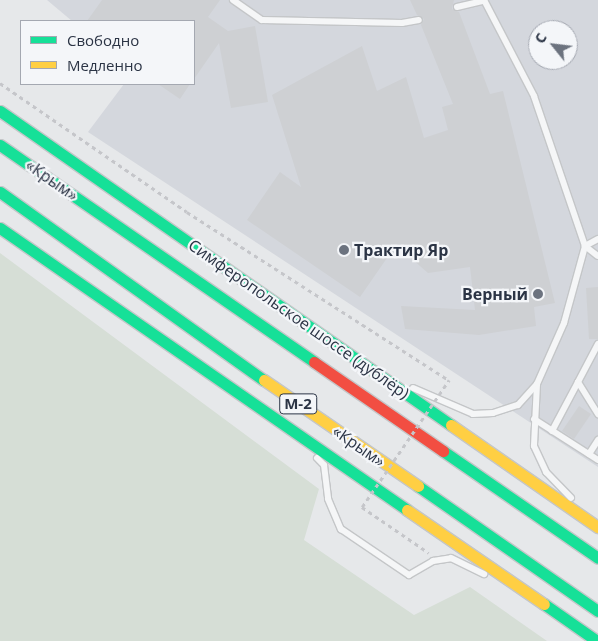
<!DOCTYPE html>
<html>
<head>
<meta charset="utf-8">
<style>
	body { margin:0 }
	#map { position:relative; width:598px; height:641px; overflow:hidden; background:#e6e8ea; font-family:"Open Sans",sans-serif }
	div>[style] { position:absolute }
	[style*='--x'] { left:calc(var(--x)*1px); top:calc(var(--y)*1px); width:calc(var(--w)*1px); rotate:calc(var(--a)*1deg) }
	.built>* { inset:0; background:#d4d7dd }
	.green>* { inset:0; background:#d6ded6 }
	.building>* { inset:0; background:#ced0d3 }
	.path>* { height:2.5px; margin-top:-1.25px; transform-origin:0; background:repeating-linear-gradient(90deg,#c5c6ca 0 4px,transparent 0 8px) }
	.roads { filter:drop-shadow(1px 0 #c4c6c8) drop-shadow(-1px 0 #c4c6c8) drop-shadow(0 1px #c4c6c8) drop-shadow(0 -1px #c4c6c8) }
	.lane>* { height:6px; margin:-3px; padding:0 3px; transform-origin:3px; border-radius:3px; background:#f5f6f7 }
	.fast>* { height:11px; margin:-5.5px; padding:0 5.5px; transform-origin:5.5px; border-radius:5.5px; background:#16e098 }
	.slow>* { height:11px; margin:-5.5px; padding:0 5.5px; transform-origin:5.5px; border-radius:5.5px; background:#ffcf43 }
	.jam>* { height:11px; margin:-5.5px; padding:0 5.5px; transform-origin:5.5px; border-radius:5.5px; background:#f24e42 }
	.path-bridge>* { height:2.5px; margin-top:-1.25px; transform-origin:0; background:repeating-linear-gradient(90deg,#c5c6ca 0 4px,transparent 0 8px) }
	.dots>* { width:14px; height:14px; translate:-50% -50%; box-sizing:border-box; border:2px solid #f4f6f9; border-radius:50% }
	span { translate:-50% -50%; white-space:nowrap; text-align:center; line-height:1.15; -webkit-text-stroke:4.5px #f4f6f9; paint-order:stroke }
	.shield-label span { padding:1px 4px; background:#f4f6f9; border:1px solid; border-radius:4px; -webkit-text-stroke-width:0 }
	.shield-label { font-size:15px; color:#2b3445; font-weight:700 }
	.street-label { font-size:16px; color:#2b3445 }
	.poi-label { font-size:16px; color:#2b3445; font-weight:700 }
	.left { translate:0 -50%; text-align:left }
	.right { translate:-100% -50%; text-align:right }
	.legend { position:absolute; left:20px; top:20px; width:175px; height:65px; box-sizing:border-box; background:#f4f6f9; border:1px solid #a4a8b1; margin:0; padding:6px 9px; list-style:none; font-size:15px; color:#2b3445 }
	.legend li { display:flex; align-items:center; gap:10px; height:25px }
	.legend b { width:25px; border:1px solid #a4a8b1 }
	.north { position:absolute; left:528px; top:20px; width:50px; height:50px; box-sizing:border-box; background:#f4f6f9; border:1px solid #a4a8b1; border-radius:50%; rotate:299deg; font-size:14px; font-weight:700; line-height:20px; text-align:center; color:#2b3445 }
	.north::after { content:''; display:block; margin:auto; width:18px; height:22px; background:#6c737f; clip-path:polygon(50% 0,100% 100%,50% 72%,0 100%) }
</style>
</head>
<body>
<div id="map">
	<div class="built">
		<div style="clip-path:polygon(evenodd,47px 0,598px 0,598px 467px,88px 132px,124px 84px,194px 84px,194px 21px,72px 21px,47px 0,538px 30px,568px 30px,568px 60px,538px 60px,538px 30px)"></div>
	</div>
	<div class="green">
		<div style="clip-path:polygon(0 253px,319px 489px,304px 540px,414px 615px,470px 587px,547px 641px,0 641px)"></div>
	</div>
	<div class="building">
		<div style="clip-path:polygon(102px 0,220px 0,208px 17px,228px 31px,255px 26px,268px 102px,231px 108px,219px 43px,194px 79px,194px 21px,87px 21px)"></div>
		<div style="clip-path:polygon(410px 0,454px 0,452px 9px,459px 12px,490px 94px,503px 91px,555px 303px,534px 307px,536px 326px,479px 335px,405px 329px,401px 306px,475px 310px,470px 267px,428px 273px,396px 245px,360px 297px,247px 220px,280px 172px,301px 187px,272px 95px,362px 46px,377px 91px,406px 77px,424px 138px,448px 130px,442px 107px,453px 104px,421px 25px,424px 19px,417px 15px)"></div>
		<div style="clip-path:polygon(158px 84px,190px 84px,180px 99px)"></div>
		<div style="clip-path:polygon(598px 287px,598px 339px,589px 339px,586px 288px)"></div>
		<div style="clip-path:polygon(579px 406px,591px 414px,574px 439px,562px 431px)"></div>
	</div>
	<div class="path">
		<div style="--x:0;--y:83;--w:227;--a:34.6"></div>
		<div style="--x:187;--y:212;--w:311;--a:32.7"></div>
		<div style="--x:362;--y:507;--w:81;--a:34.5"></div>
	</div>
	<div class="roads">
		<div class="lane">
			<div style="--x:233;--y:0;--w:35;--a:35"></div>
			<div style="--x:262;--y:20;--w:140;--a:1.2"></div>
			<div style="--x:402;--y:23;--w:17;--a:-10"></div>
			<div style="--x:457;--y:7;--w:28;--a:-13"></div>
			<div style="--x:598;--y:239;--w:15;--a:152"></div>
			<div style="--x:585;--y:246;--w:16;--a:38"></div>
			<div style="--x:598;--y:344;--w:43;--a:117.8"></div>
			<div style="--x:578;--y:382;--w:38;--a:58"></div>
			<div style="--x:537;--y:384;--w:62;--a:92.8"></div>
			<div style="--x:534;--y:446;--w:29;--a:65"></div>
			<div style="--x:546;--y:472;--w:36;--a:46"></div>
			<div style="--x:413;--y:388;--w:65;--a:23.4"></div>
			<div style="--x:473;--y:414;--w:20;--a:-3"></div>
			<div style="--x:493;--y:413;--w:26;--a:-18"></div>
			<div style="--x:518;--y:405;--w:28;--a:-48"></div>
			<div style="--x:537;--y:384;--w:67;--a:-66.1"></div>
			<div style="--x:564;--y:323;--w:80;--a:-74.7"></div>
			<div style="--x:585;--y:246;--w:158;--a:-108.8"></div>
			<div style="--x:534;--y:96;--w:108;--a:-117.5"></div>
			<div style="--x:534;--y:419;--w:76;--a:32.6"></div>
			<div style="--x:552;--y:431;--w:55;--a:-62"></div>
			<div style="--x:589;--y:454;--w:17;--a:-57"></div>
			<div style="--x:317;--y:458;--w:10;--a:45"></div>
			<div style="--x:324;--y:465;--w:34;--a:83"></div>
			<div style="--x:328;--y:499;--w:33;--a:67"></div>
			<div style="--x:341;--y:529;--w:82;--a:34.1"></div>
			<div style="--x:409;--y:575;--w:28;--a:-30"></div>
			<div style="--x:433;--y:561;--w:18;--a:-9"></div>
			<div style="--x:451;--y:558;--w:37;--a:26"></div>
		</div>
		<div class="fast">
			<div style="--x:0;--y:111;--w:550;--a:34.85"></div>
			<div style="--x:0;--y:145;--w:382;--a:34.6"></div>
			<div style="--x:0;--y:192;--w:324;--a:35.5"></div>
			<div style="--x:0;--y:228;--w:495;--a:34.7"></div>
			<div style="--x:443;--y:451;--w:188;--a:34.6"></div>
			<div style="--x:418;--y:486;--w:219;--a:34.8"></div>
			<div style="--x:544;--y:604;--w:65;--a:34.9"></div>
		</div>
		<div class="slow">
			<div style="--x:264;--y:380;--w:187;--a:34.5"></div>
			<div style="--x:451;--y:425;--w:179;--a:34.8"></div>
			<div style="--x:407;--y:510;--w:166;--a:34.5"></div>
		</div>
		<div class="jam">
			<div style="--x:314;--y:362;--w:157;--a:34.6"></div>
		</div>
	</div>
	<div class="path-bridge">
		<div style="--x:362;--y:507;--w:154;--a:-55.6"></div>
	</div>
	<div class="dots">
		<div style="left:344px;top:250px;background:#6c737f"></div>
		<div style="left:538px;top:294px;background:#6c737f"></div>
	</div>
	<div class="shield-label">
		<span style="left:298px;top:404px">М-2</span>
	</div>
	<div class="street-label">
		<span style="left:52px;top:180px;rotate:35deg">«Крым»</span>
		<span style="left:299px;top:319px;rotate:35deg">Симферопольское шоссе (дублёр)</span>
		<span style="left:359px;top:446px;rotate:35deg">«Крым»</span>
	</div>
	<div class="poi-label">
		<span class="left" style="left:354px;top:250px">Трактир Яр</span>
		<span class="right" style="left:528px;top:294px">Верный</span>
	</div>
	<ul class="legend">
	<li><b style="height:6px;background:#16e098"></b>Свободно</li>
	<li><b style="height:6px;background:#ffcf43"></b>Медленно</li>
	</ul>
	<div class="north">С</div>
</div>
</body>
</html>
